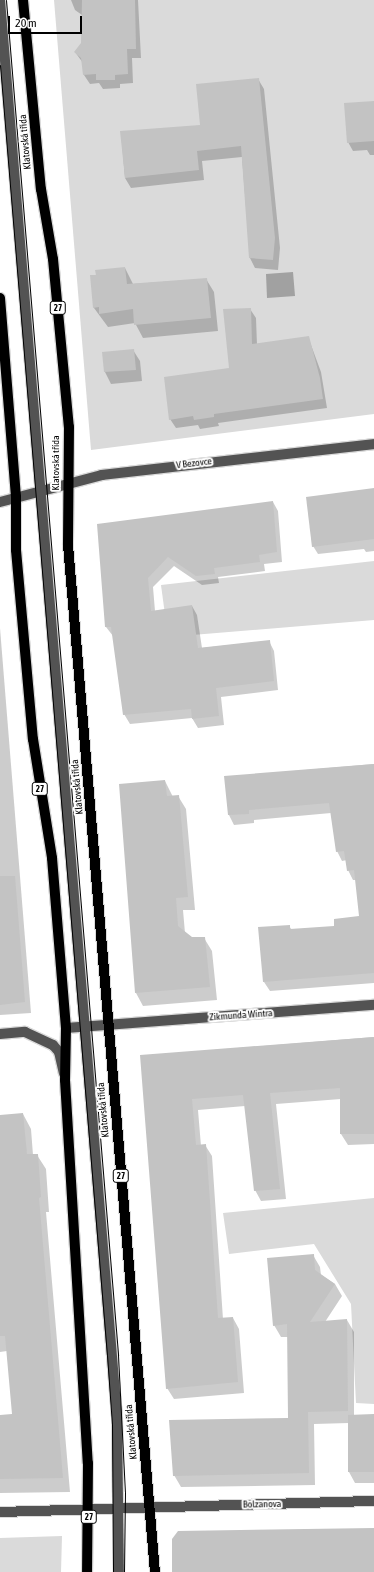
<!DOCTYPE html>
<html>
<head>
<meta charset="utf-8">
<style>
	body { margin:0 }
	#map { position:relative; width:374px; height:1572px; overflow:hidden; background:#fff; font-family:"Asap Condensed",sans-serif }
	div>[style] { position:absolute }
	[style*='--x'] { left:calc(var(--x)*1px); top:calc(var(--y)*1px); width:calc(var(--w)*1px); rotate:calc(var(--a)*1deg) }
	.green>* { inset:0; background:#dadada }
	.water>* { inset:0; background:#a1a1a1 }
	.shadow>* { inset:0; background:#0003 }
	.building>* { inset:0; background:#c3c3c3 }
	.roads { filter:drop-shadow(1px 0 #dbdbdb) drop-shadow(-1px 0 #dbdbdb) drop-shadow(0 1px #dbdbdb) drop-shadow(0 -1px #dbdbdb) }
	.minor>* { height:10px; margin:-5px; padding:0 5px; transform-origin:5px; border-radius:5px; background:#535353 }
	.major>* { height:10px; margin:-5px; padding:0 5px; transform-origin:5px; border-radius:5px; background:#000 }
	.tram>* { height:1px; margin:-0.5px; padding:0 0.5px; transform-origin:0.5px; border-radius:0.5px; background:#000 }
	span { translate:-50% -50%; white-space:nowrap; text-align:center; line-height:1.15; -webkit-text-stroke:4px #fff; paint-order:stroke }
	.shield-label span { padding:1px 3px; background:#fff; border:1px solid; border-radius:3px; -webkit-text-stroke-width:0 }
	.shield-label { font-size:9px; color:#000; font-weight:700 }
	.street-label { font-size:10px; color:#000 }
	.scale { position:absolute; left:8px; top:16px; width:74px; height:18px; box-sizing:border-box; border:2px solid #000; border-top:0; padding-left:5px; font-size:12px; line-height:14px; white-space:nowrap; color:#000; -webkit-text-stroke:3px #fff; paint-order:stroke }
</style>
</head>
<body>
<div id="map">
	<div class="green">
		<div style="clip-path:polygon(54px 0,374px 0,374px 414px,91px 450px)"></div>
		<div style="clip-path:polygon(374px 561px,374px 620px,168px 637px,161px 585px)"></div>
		<div style="clip-path:polygon(374px 1198px,374px 1404px,356px 1403px,351px 1304px,314px 1244px,229px 1254px,223px 1213px)"></div>
		<div style="clip-path:polygon(62px 1536px,61px 1572px,0 1572px,0 1538px)"></div>
	</div>
	<div class="water">
		<div style="clip-path:polygon(293px 272px,295px 296px,267px 298px,266px 274px)"></div>
	</div>
	<div class="shadow">
		<div style="clip-path:polygon(71px 0,138px 0,141px 58px,132px 58px,133px 83px,120px 84px,120px 88px,103px 89px,99px 83px,90px 84px,84px 75px,83px 63px,75px 52px,82px 43px,82px 15px,75px 10px)"></div>
		<div style="clip-path:polygon(258px 79px,264px 89px,280px 248px,278px 270px,255px 268px,250px 258px,242px 157px,202px 161px,204px 180px,131px 188px,125px 178px,121px 132px,201px 126px)"></div>
		<div style="clip-path:polygon(374px 102px,374px 155px,370px 155px,367px 150px,353px 151px,348px 142px)"></div>
		<div style="clip-path:polygon(125px 268px,133px 284px,206px 279px,214px 292px,218px 331px,143px 338px,135px 323px,108px 327px,94px 308px,91px 276px)"></div>
		<div style="clip-path:polygon(250px 309px,256px 318px,257px 345px,308px 337px,321px 372px,327px 408px,218px 423px,219px 426px,200px 429px,198px 425px,176px 428px,170px 419px,230px 369px)"></div>
		<div style="clip-path:polygon(133px 350px,140px 361px,142px 381px,111px 384px,105px 372px,103px 353px)"></div>
		<div style="clip-path:polygon(374px 489px,374px 551px,366px 552px,364px 549px,318px 554px,313px 546px)"></div>
		<div style="clip-path:polygon(273px 502px,278px 511px,282px 562px,264px 564px,265px 571px,218px 577px,219px 583px,202px 585px,174px 566px,153px 587px,155px 611px,192px 606px,197px 615px,202px 648px,269px 641px,274px 651px,278px 690px,221px 697px,224px 725px,198px 728px,192px 718px,130px 724px,124px 714px,113px 636px,106px 627px,98px 525px)"></div>
		<div style="clip-path:polygon(0 628px,31px 1013px,0 1015px)"></div>
		<div style="clip-path:polygon(374px 764px,374px 983px,270px 991px,264px 982px,289px 926px,292px 930px,336px 927px,360px 917px,356px 880px,353px 880px,348px 870px,347px 860px,342px 861px,337px 851px,331px 813px,254px 820px,254px 823px,234px 825px,229px 815px,226px 777px)"></div>
		<div style="clip-path:polygon(165px 781px,173px 797px,178px 796px,186px 809px,195px 910px,183px 910px,185px 933px,191px 938px,204px 938px,212px 951px,217px 1000px,143px 1006px,136px 993px)"></div>
		<div style="clip-path:polygon(374px 1037px,374px 1144px,348px 1145px,341px 1134px,341px 1099px,276px 1104px,286px 1199px,261px 1201px,255px 1190px,245px 1106px,198px 1110px,201px 1146px,205px 1145px,212px 1156px,223px 1319px,233px 1318px,239px 1329px,244px 1393px,174px 1399px,167px 1388px,141px 1056px)"></div>
		<div style="clip-path:polygon(23px 1114px,31px 1129px,33px 1155px,37px 1155px,46px 1169px,49px 1212px,46px 1212px,70px 1492px,0 1493px,0 1416px,13px 1415px,7px 1351px,0 1352px,0 1116px)"></div>
		<div style="clip-path:polygon(313px 1255px,320px 1267px,321px 1275px,335px 1284px,342px 1296px,325px 1322px,347px 1320px,354px 1332px,354px 1415px,374px 1415px,374px 1483px,355px 1483px,349px 1472px,349px 1423px,314px 1424px,315px 1485px,181px 1487px,174px 1475px,289px 1419px,288px 1337px,281px 1337px,274px 1325px)"></div>
	</div>
	<div class="building">
		<div style="clip-path:polygon(82px 0,135px 0,136px 49px,127px 49px,128px 74px,115px 75px,115px 80px,96px 80px,96px 74px,83px 75px,81px 58px,74px 52px,81px 43px)"></div>
		<div style="clip-path:polygon(259px 78px,275px 238px,273px 260px,249px 258px,241px 146px,197px 151px,199px 170px,125px 178px,120px 131px,200px 125px,196px 84px)"></div>
		<div style="clip-path:polygon(374px 101px,374px 141px,347px 143px,344px 103px)"></div>
		<div style="clip-path:polygon(125px 267px,127px 284px,207px 278px,211px 318px,134px 325px,133px 309px,99px 314px,99px 307px,93px 308px,90px 275px,96px 275px,95px 270px)"></div>
		<div style="clip-path:polygon(251px 308px,252px 344px,309px 336px,320px 378px,323px 399px,214px 414px,214px 417px,194px 420px,193px 416px,169px 420px,164px 377px,229px 368px,223px 309px)"></div>
		<div style="clip-path:polygon(134px 349px,136px 370px,104px 372px,102px 352px)"></div>
		<div style="clip-path:polygon(374px 488px,374px 539px,312px 547px,306px 497px)"></div>
		<div style="clip-path:polygon(273px 501px,277px 552px,259px 555px,260px 562px,214px 568px,215px 574px,196px 576px,168px 557px,148px 578px,151px 611px,192px 605px,198px 648px,270px 640px,274px 681px,216px 688px,219px 716px,192px 719px,191px 709px,123px 715px,111px 627px,105px 627px,97px 524px)"></div>
		<div style="clip-path:polygon(374px 764px,374px 973px,263px 982px,258px 927px,290px 925px,290px 929px,334px 926px,334px 919px,359px 916px,354px 870px,347px 871px,344px 851px,336px 852px,329px 803px,249px 810px,249px 814px,228px 815px,224px 776px)"></div>
		<div style="clip-path:polygon(165px 780px,167px 796px,179px 795px,180px 806px,188px 897px,176px 898px,178px 926px,192px 937px,205px 937px,210px 987px,135px 993px,119px 784px)"></div>
		<div style="clip-path:polygon(0 876px,15px 876px,25px 1002px,0 1005px)"></div>
		<div style="clip-path:polygon(374px 1037px,374px 1134px,340px 1134px,340px 1088px,270px 1093px,280px 1189px,254px 1191px,243px 1095px,192px 1099px,196px 1145px,206px 1144px,218px 1318px,233px 1317px,238px 1382px,166px 1389px,140px 1055px)"></div>
		<div style="clip-path:polygon(23px 1113px,27px 1154px,38px 1154px,41px 1197px,39px 1198px,63px 1478px,0 1479px,0 1415px,12px 1414px,5px 1336px,0 1336px,0 1115px)"></div>
		<div style="clip-path:polygon(314px 1254px,315px 1270px,335px 1284px,310px 1322px,347px 1319px,348px 1411px,308px 1412px,309px 1473px,173px 1476px,169px 1420px,288px 1418px,287px 1324px,273px 1326px,267px 1258px)"></div>
		<div style="clip-path:polygon(374px 1414px,374px 1472px,348px 1472px,348px 1415px)"></div>
		<div style="clip-path:polygon(374px 1528px,374px 1572px,172px 1572px,172px 1539px,178px 1531px)"></div>
	</div>
	<div class="roads">
		<div class="minor">
			<div style="--x:0;--y:0;--w:1423;--a:85.28"></div>
			<div style="--x:117;--y:1418;--w:154;--a:89.3"></div>
			<div style="--x:0;--y:502;--w:106;--a:-14.8"></div>
			<div style="--x:102;--y:475;--w:274;--a:-6.5"></div>
			<div style="--x:66;--y:1028;--w:309;--a:-4.3"></div>
			<div style="--x:0;--y:1034;--w:25;--a:-5"></div>
			<div style="--x:25;--y:1032;--w:31;--a:25"></div>
			<div style="--x:53;--y:1045;--w:9;--a:49"></div>
			<div style="--x:59;--y:1052;--w:22;--a:77"></div>
			<div style="--x:0;--y:1512;--w:374;--a:-1.7"></div>
		</div>
		<div class="major">
			<div style="--x:23;--y:0;--w:190;--a:84.6"></div>
			<div style="--x:41;--y:189;--w:71;--a:80.3"></div>
			<div style="--x:53;--y:259;--w:169;--a:84.6"></div>
			<div style="--x:69;--y:427;--w:118;--a:90.5"></div>
			<div style="--x:68;--y:545;--w:1031;--a:85.16"></div>
			<div style="--x:0;--y:298;--w:200;--a:85.4"></div>
			<div style="--x:16;--y:497;--w:53;--a:90"></div>
			<div style="--x:16;--y:550;--w:190;--a:84.9"></div>
			<div style="--x:33;--y:739;--w:121;--a:80.9"></div>
			<div style="--x:52;--y:858;--w:171;--a:85.3"></div>
			<div style="--x:66;--y:1028;--w:52;--a:91.1"></div>
			<div style="--x:65;--y:1080;--w:384;--a:86.6"></div>
			<div style="--x:88;--y:1463;--w:109;--a:90.5"></div>
		</div>
	</div>
	<div class="tram">
		<div style="--x:6;--y:0;--w:1360;--a:85.27"></div>
		<div style="--x:118;--y:1355;--w:137;--a:87.1"></div>
		<div style="--x:125;--y:1492;--w:80;--a:90.7"></div>
		<div style="--x:0;--y:65;--w:1294;--a:85.26"></div>
		<div style="--x:107;--y:1355;--w:69;--a:85.9"></div>
		<div style="--x:112;--y:1424;--w:148;--a:89.6"></div>
	</div>
	<div class="shield-label">
		<span style="left:58px;top:308px">27</span>
		<span style="left:40px;top:789px">27</span>
		<span style="left:121px;top:1176px">27</span>
		<span style="left:89px;top:1517px">27</span>
	</div>
	<div class="street-label">
		<span style="left:25px;top:142px;rotate:-95deg">Klatovská třída</span>
		<span style="left:56px;top:463px;rotate:-90deg">Klatovská třída</span>
		<span style="left:194px;top:463px;rotate:-7deg">V Bezovce</span>
		<span style="left:77px;top:787px;rotate:-95deg">Klatovská třída</span>
		<span style="left:241px;top:1015px;rotate:-4deg">Zikmunda Wintra</span>
		<span style="left:103px;top:1110px;rotate:-95deg">Klatovská třída</span>
		<span style="left:131px;top:1432px;rotate:-95deg">Klatovská třída</span>
		<span style="left:262px;top:1504px;rotate:-1deg">Bolzanova</span>
	</div>
	<div class="scale">20 m</div>
</div>
</body>
</html>
